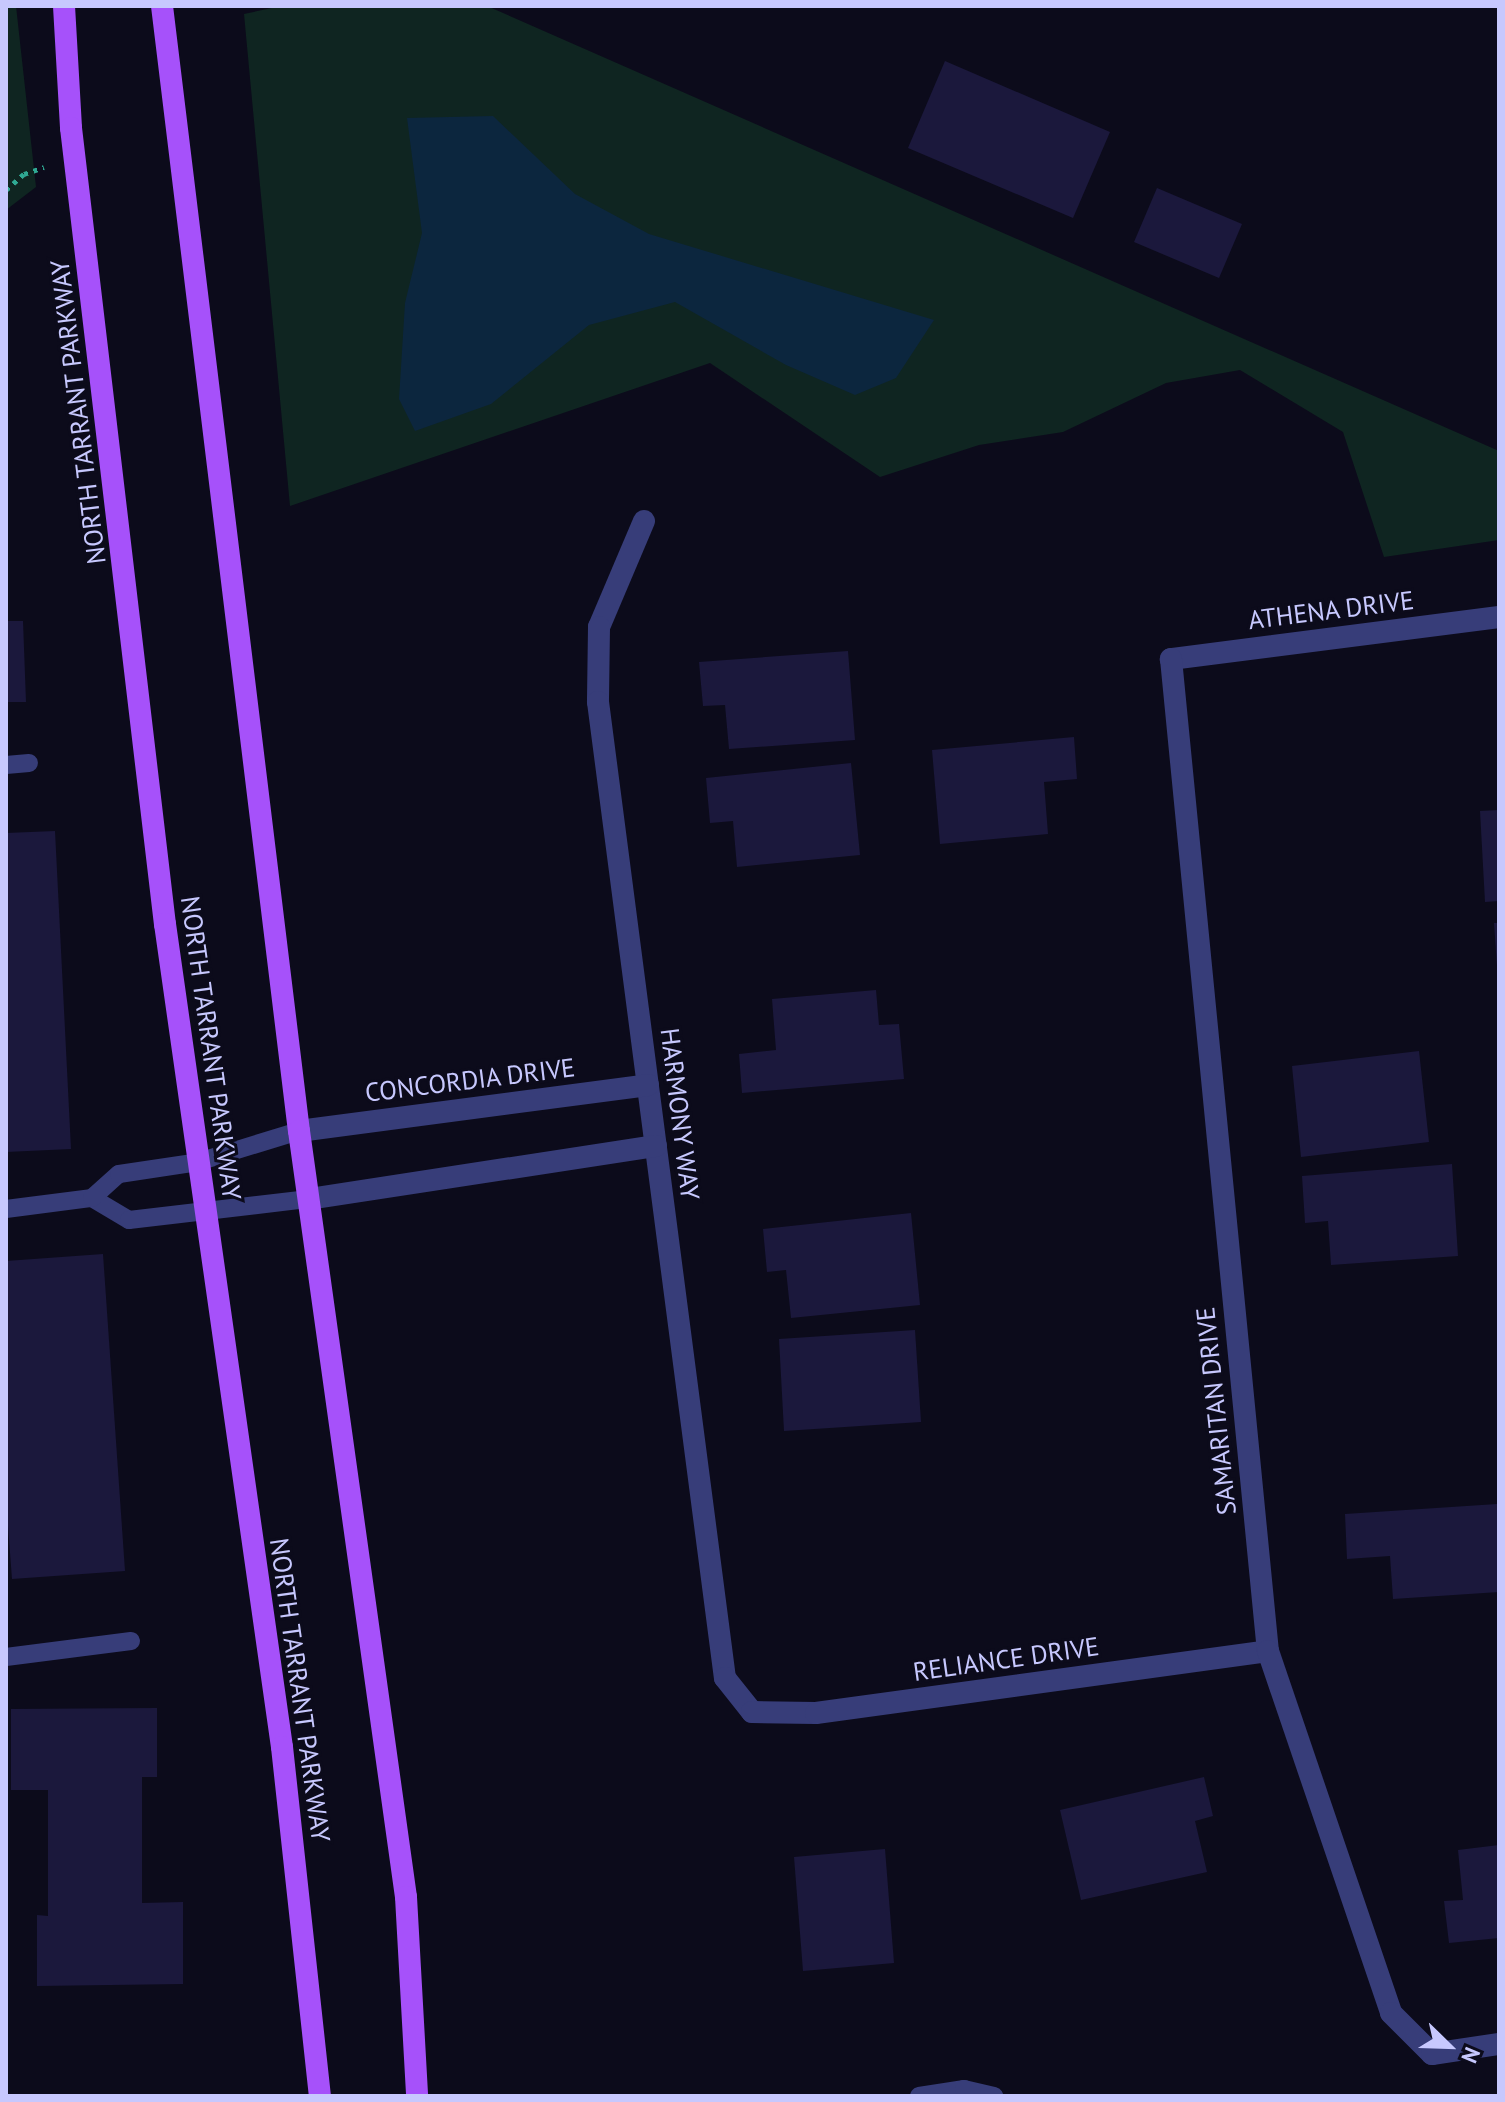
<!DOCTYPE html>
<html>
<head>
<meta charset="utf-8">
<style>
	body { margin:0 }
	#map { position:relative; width:1505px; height:2102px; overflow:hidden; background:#0c0b1b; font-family:"PT Sans",sans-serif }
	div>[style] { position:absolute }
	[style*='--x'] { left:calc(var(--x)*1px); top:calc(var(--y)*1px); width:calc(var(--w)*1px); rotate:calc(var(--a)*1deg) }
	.green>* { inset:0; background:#0f2521 }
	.water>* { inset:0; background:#0c263e }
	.building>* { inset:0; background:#1b183c }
	.path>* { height:5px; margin-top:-2.5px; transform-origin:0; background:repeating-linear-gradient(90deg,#2fa993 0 4px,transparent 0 10px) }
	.service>* { height:18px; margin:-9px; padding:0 9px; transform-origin:9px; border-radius:9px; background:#373d79 }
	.minor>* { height:22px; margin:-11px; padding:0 11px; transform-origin:11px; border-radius:11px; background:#373d79 }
	.primary>* { height:22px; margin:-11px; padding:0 11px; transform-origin:11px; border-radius:11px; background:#a651fa }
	span { translate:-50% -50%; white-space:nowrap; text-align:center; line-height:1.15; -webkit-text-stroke:6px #0c0b1b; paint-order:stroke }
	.street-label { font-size:26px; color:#c7c8fe }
	.frame { position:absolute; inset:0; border:8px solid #c7c8fe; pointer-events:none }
	.north { position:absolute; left:1409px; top:2006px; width:80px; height:80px; -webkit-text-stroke:6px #0c0b1b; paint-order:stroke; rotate:113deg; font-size:22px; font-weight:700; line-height:32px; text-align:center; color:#c7c8fe }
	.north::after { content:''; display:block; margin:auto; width:28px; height:36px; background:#c7c8fe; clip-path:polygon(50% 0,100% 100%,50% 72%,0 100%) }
</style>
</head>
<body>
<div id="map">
	<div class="green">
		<div style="clip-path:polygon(16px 6px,36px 187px,6px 210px,6px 7px)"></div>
		<div style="clip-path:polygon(281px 6px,487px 6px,1499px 451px,1499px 540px,1384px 557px,1343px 432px,1240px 370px,1166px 383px,1063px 432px,979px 445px,880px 477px,710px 363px,290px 506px,244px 14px)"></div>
	</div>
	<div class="water">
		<div style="clip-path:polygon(493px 116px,575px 194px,649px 234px,934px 320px,896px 378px,855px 395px,786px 365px,675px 302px,589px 325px,491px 404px,415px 431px,399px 399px,405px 303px,422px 233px,407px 118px)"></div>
	</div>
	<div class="building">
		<div style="clip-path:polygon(945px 61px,1110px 132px,1073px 218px,908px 148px)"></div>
		<div style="clip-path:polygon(1157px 188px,1242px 224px,1219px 278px,1134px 242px)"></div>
		<div style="clip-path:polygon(6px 621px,23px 621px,26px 702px,6px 702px)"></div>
		<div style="clip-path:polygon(848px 651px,855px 740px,729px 749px,725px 705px,703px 706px,699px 662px)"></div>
		<div style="clip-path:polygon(1074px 737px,1077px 779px,1044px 782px,1048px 834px,940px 844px,932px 750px)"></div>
		<div style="clip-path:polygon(851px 763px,860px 855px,737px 867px,733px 821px,710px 823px,706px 778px)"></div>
		<div style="clip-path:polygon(1499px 810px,1499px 901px,1485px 902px,1480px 811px)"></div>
		<div style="clip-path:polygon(55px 831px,71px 1149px,6px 1152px,6px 833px)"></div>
		<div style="clip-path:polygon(1494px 923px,1499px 923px,1499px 966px,1497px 966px)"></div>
		<div style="clip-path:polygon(876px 990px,879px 1025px,899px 1024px,904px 1079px,742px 1093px,739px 1054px,776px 1050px,772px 999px)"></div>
		<div style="clip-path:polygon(1419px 1051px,1429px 1142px,1301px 1157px,1292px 1066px)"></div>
		<div style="clip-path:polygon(1452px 1164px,1458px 1256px,1331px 1265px,1328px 1221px,1305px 1223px,1302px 1176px)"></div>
		<div style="clip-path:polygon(911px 1213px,920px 1305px,791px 1318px,786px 1270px,767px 1272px,763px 1229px)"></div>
		<div style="clip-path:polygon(103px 1254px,125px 1571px,12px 1579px,6px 1500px,6px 1261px)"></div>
		<div style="clip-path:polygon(915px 1330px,921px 1422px,784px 1431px,779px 1339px)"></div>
		<div style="clip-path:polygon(1497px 1504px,1499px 1592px,1393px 1599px,1390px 1556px,1347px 1559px,1345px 1514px)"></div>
		<div style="clip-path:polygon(157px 1708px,157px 1777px,142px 1777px,142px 1903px,183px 1902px,183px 1984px,37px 1986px,37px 1915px,48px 1916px,48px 1790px,11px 1790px,11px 1709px)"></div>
		<div style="clip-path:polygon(1204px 1777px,1213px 1816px,1195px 1821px,1207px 1872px,1081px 1900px,1060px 1810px)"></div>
		<div style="clip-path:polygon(1499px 1845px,1499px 1938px,1449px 1943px,1444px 1901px,1463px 1900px,1458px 1850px)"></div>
		<div style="clip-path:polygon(885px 1849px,894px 1963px,803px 1971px,794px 1857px)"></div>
	</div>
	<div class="path">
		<div style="--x:6;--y:190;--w:24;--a:-42"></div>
		<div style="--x:24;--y:174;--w:21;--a:-19"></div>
	</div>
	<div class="service">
		<div style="--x:6;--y:765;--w:23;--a:-5"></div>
		<div style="--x:92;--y:1198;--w:43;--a:30.7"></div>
		<div style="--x:129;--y:1220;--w:181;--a:-6.7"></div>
		<div style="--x:6;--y:1209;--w:87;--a:-7.3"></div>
		<div style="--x:92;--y:1198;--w:36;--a:-42"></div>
		<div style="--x:119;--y:1174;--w:80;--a:-8.6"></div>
		<div style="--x:198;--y:1162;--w:106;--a:-17.1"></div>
		<div style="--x:6;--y:1657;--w:126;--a:-7.3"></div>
		<div style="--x:919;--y:2096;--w:46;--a:-8.8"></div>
		<div style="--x:964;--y:2089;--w:31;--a:13"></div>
	</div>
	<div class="minor">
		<div style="--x:644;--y:521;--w:115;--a:113"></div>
		<div style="--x:599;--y:627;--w:75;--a:90.8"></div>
		<div style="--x:598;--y:702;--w:984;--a:82.59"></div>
		<div style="--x:725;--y:1678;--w:43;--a:51.5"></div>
		<div style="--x:752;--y:1712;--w:64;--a:0.9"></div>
		<div style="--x:816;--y:1713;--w:456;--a:-7.8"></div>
		<div style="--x:1499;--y:617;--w:331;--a:172.7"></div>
		<div style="--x:1171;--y:659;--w:997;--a:84.42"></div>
		<div style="--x:1268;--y:1651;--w:382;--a:71.2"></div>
		<div style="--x:1391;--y:2013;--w:58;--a:45"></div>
		<div style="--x:1432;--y:2054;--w:68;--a:-8.5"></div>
		<div style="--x:299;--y:1131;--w:352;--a:-7.5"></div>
		<div style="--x:309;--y:1199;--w:351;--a:-8.7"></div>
	</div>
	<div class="primary">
		<div style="--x:64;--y:6;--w:122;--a:86.7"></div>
		<div style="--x:71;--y:128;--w:802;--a:83.27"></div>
		<div style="--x:165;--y:924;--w:831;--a:81.91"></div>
		<div style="--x:282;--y:1747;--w:351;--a:83.8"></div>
		<div style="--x:162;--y:6;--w:1133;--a:83.06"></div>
		<div style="--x:299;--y:1131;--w:773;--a:82.05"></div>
		<div style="--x:406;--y:1897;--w:199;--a:86.8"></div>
	</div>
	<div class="street-label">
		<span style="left:78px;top:412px;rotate:-97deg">NORTH TARRANT PARKWAY</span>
		<span style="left:1331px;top:610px;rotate:-7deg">ATHENA DRIVE</span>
		<span style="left:211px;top:1048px;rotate:82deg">NORTH TARRANT PARKWAY</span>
		<span style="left:470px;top:1080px;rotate:-7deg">CONCORDIA DRIVE</span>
		<span style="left:680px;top:1114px;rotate:83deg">HARMONY WAY</span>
		<span style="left:1216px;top:1411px;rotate:-96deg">SAMARITAN DRIVE</span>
		<span style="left:1006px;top:1659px;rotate:-8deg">RELIANCE DRIVE</span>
		<span style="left:300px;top:1690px;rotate:82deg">NORTH TARRANT PARKWAY</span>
	</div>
	<div class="frame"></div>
	<div class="north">N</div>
</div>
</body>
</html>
